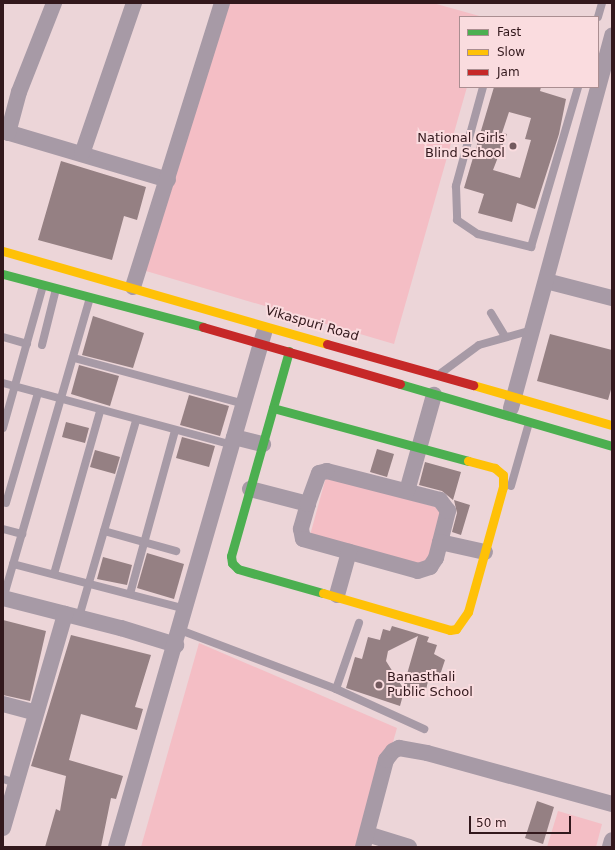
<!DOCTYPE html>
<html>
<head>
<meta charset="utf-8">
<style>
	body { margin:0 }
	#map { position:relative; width:615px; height:850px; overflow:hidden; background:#ecd5d8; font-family:"DejaVu Sans",sans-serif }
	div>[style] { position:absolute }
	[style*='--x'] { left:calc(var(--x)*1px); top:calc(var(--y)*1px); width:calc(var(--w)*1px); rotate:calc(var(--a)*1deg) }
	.green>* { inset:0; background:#f4bec5 }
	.building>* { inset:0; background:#958083 }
	.lane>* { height:8px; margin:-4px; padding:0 4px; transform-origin:4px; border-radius:4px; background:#a79aa6 }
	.street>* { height:16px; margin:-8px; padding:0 8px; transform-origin:8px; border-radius:8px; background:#a79aa6 }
	.fast>* { height:9px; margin:-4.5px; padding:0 4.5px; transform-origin:4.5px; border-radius:4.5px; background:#4caf50 }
	.slow>* { height:9px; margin:-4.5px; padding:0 4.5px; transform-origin:4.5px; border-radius:4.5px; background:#ffc107 }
	.jam>* { height:9px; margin:-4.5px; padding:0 4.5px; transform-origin:4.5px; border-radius:4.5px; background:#c62828 }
	.dots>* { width:11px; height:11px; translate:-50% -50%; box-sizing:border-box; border:2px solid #fadcdf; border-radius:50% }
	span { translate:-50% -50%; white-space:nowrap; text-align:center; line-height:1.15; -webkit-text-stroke:4px #fadcdf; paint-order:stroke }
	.poi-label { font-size:13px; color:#32181c }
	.right { translate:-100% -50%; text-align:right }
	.left { translate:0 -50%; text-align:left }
	.street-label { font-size:13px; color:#32181c }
	.frame { position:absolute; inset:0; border:4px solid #32181c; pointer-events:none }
	.legend { position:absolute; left:459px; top:16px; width:140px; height:72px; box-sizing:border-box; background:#fadcdf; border:1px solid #aa8e91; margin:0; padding:5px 7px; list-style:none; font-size:12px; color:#32181c }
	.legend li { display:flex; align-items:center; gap:8px; height:20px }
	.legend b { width:20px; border:1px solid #aa8e91 }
	.scale { position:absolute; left:469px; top:816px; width:102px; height:18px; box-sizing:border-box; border:2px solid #32181c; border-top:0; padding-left:5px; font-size:12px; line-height:14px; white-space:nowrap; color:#32181c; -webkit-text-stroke:3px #fadcdf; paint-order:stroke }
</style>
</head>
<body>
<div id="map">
	<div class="green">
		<div style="clip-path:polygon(220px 3px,433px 3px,483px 17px,460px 17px,460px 87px,467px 87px,394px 344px,146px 271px)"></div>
		<div style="clip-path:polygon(326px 477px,443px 509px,427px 571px,309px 539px)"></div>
		<div style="clip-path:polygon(199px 643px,397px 728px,363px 847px,141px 847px)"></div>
		<div style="clip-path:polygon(558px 811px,602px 824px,596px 847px,547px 847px)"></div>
	</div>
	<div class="building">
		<div style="clip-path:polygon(evenodd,494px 87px,541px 87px,540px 91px,566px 99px,559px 134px,535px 209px,517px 203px,512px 222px,478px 213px,484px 194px,464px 188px,494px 87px,509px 112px,531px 118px,525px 139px,531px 140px,520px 178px,493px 170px,507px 134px,502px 133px,509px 112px)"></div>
		<div style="clip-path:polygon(61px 161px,146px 187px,137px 220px,124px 216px,112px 260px,38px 240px)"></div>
		<div style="clip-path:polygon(93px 316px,144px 333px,133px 368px,82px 355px)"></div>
		<div style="clip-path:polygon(550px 334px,612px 350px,612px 386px,608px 400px,537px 381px)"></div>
		<div style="clip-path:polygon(79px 365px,119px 376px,110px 406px,71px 394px)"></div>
		<div style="clip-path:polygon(189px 395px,229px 406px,220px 436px,180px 425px)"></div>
		<div style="clip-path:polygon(66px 422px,89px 428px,85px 443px,62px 437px)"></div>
		<div style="clip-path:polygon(182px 437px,215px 446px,209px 467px,176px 458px)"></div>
		<div style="clip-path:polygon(377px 449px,394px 454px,387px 477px,370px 472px)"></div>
		<div style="clip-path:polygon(95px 450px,120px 457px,115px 474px,90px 467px)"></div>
		<div style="clip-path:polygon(425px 462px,461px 472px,453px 500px,442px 491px,419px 485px)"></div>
		<div style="clip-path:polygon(454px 500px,470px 505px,461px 535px,452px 532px,457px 513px)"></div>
		<div style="clip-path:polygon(147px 553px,184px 564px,174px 599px,137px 588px)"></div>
		<div style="clip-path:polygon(103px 557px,132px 565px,127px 585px,97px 579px)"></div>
		<div style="clip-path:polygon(3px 620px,46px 631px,30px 701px,3px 695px)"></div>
		<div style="clip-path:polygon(evenodd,392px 626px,429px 637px,427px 642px,437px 645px,434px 654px,445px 660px,438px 681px,428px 681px,426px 690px,416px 687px,412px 698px,403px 695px,400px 706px,346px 688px,355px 657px,362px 659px,368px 637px,380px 640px,383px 629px,390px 631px,392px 626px,418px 636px,403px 688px,386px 661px,388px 651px,418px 636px)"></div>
		<div style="clip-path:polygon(71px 635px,151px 655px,135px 707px,143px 709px,137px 730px,81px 714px,69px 760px,123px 776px,116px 799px,111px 798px,101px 847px,45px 847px,56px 809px,60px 811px,66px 776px,31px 766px)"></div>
		<div style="clip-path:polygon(537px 801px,554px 807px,543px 844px,525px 838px)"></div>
	</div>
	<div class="lane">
		<div style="--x:598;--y:17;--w:15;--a:-74"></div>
		<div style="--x:483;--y:87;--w:103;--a:105.3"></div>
		<div style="--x:456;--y:186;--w:34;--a:88"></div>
		<div style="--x:457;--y:220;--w:25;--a:34"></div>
		<div style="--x:478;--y:234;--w:55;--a:13.8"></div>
		<div style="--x:531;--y:247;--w:167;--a:-73.6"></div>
		<div style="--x:491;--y:313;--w:27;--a:59"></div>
		<div style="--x:3;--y:337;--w:25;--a:16"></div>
		<div style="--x:42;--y:345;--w:58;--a:-76"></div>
		<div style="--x:74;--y:358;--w:176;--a:15.1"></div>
		<div style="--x:441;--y:373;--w:47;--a:-36.4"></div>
		<div style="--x:479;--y:345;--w:55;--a:-15.8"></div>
		<div style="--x:3;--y:383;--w:237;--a:15.1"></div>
		<div style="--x:3;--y:428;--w:148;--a:-74.3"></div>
		<div style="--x:511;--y:486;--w:66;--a:-74.1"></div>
		<div style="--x:6;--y:503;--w:115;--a:-73.8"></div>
		<div style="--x:3;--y:529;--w:20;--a:15"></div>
		<div style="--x:104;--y:531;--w:75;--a:15.5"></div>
		<div style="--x:13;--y:564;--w:179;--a:14.6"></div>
		<div style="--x:54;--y:574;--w:169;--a:-74.2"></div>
		<div style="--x:130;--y:594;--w:169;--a:-74.6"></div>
		<div style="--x:3;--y:599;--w:313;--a:-73.9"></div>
		<div style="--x:79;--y:617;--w:204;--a:-73.8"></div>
		<div style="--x:180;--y:630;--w:167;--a:20.7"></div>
		<div style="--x:336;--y:689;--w:97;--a:24.4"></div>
		<div style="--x:336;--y:689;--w:70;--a:-70.8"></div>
		<div style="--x:3;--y:779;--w:14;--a:17"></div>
	</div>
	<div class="street">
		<div style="--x:3;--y:131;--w:172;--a:16.5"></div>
		<div style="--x:8;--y:133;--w:42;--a:-75"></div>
		<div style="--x:19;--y:92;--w:96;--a:-68.5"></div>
		<div style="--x:82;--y:154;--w:160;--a:-71"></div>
		<div style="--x:546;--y:281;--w:68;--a:14.4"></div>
		<div style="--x:133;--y:287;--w:298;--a:-72.6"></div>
		<div style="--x:511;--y:408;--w:386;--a:-74.8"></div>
		<div style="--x:234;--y:437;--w:30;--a:14"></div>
		<div style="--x:250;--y:489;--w:60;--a:14.5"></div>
		<div style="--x:308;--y:504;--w:26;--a:106"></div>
		<div style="--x:301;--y:529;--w:10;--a:79"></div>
		<div style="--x:303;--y:539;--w:119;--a:15.5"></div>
		<div style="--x:418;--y:571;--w:13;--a:-18"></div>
		<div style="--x:430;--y:567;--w:11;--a:-56"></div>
		<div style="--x:436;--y:558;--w:49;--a:-75.7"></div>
		<div style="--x:448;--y:511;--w:14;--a:-126"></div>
		<div style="--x:440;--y:500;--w:117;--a:-165.6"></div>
		<div style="--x:327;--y:471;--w:8;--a:166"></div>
		<div style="--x:319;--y:473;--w:33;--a:110"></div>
		<div style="--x:407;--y:491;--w:100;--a:-74.3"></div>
		<div style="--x:440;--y:542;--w:46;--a:12.5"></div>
		<div style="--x:337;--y:595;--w:45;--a:-74.4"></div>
		<div style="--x:3;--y:598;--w:122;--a:14.3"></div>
		<div style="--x:121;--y:628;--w:58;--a:17.2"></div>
		<div style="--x:3;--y:704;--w:34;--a:15"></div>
		<div style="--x:3;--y:828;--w:223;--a:-73.8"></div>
		<div style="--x:367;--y:834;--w:44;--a:17.2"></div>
		<div style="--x:116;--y:847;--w:535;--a:-73.94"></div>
		<div style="--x:363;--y:847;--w:90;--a:-75.2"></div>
		<div style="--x:386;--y:760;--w:11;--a:-52"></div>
		<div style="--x:393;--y:751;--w:7;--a:-27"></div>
		<div style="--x:399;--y:748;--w:28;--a:10"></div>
		<div style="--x:427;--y:753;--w:192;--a:15.4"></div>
		<div style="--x:610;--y:847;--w:7;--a:-74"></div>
	</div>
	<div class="fast">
		<div style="--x:3;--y:274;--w:207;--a:14.8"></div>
		<div style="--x:289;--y:351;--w:213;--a:105.8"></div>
		<div style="--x:231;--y:556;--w:7;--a:82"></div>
		<div style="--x:232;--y:563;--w:8;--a:45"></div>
		<div style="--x:238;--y:569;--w:88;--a:15.8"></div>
		<div style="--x:400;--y:384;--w:221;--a:16.3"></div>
		<div style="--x:273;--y:408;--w:202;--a:15.2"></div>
	</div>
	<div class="slow">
		<div style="--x:3;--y:251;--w:337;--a:16"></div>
		<div style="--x:473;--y:385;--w:145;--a:16.1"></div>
		<div style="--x:323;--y:593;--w:132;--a:16.2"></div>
		<div style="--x:450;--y:630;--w:6;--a:-9"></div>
		<div style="--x:456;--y:629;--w:21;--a:-55"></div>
		<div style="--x:468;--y:612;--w:130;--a:-74.4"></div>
		<div style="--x:503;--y:487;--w:12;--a:-90"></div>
		<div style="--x:503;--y:475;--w:11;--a:-139"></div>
		<div style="--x:495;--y:468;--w:28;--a:-165"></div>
	</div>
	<div class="jam">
		<div style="--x:203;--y:327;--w:205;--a:16.1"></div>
		<div style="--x:327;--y:344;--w:152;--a:15.7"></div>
	</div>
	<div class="dots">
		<div style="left:513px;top:146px;background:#735a5e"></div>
		<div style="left:379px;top:685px;background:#735a5e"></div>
	</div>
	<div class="poi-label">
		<span class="right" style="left:505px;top:146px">National Girls<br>Blind School</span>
		<span class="left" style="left:387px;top:685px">Banasthali<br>Public School</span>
	</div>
	<div class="street-label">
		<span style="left:312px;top:324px;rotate:16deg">Vikaspuri Road</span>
	</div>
	<div class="frame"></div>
	<ul class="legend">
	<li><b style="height:5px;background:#4caf50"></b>Fast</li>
	<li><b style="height:5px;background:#ffc107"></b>Slow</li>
	<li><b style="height:5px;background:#c62828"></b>Jam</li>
	</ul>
	<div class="scale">50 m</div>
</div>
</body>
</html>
